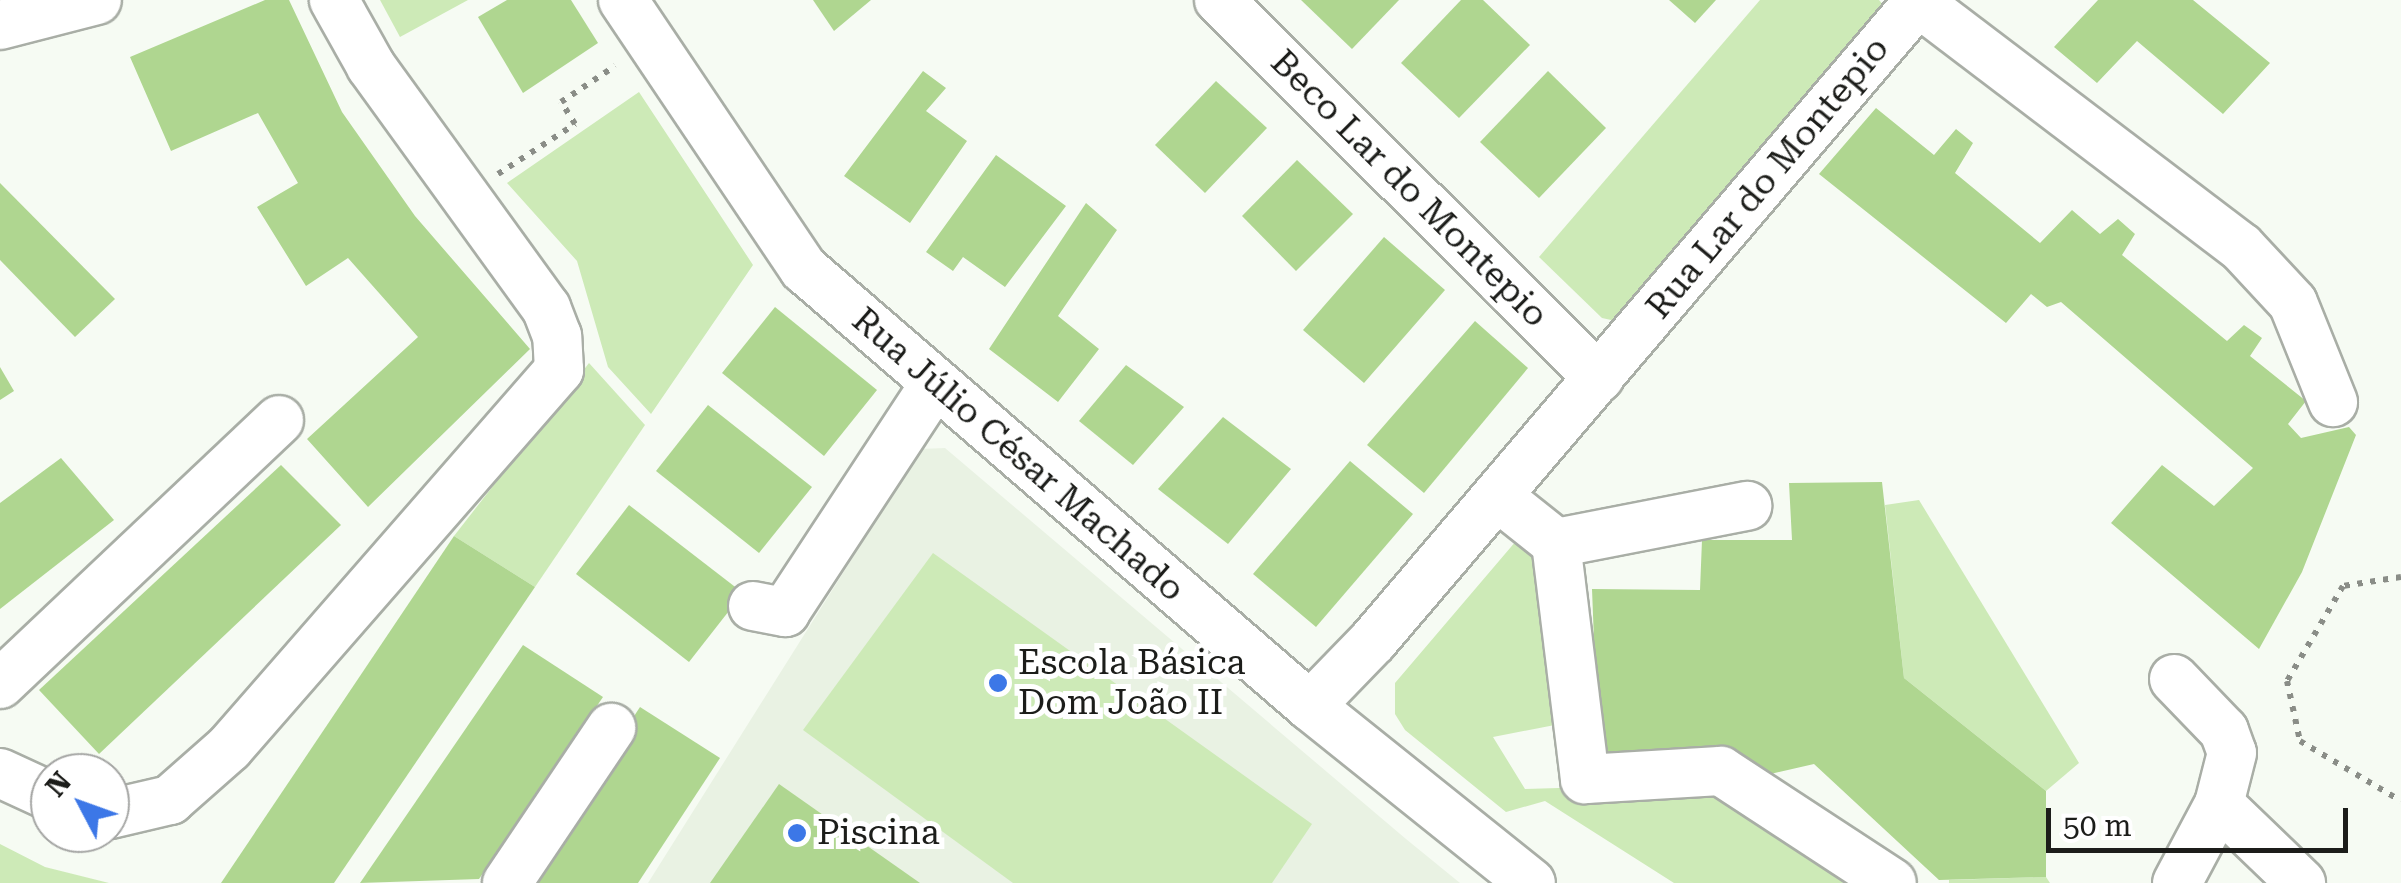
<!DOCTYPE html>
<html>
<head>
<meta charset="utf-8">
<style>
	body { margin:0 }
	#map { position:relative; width:2401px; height:883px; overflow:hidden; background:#f6fbf3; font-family:"Roboto Serif",serif }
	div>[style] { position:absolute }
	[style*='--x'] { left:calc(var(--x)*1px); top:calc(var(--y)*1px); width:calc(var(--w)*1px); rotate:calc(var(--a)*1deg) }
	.built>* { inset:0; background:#e9f2e3 }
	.green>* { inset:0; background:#cdeab7 }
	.building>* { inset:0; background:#afd690 }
	.path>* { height:6px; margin-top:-3px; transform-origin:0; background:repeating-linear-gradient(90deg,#8a8d87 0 5px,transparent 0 13px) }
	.roads { filter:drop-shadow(2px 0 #a9aea6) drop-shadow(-2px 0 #a9aea6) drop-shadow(0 2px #a9aea6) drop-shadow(0 -2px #a9aea6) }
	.minor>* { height:48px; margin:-24px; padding:0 24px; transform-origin:24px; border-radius:24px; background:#fff }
	.dots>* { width:28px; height:28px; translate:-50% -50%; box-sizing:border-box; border:5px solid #fff; border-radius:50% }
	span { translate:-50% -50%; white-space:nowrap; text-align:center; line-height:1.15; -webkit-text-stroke:10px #fff; paint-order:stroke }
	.street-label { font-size:35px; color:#1c1d1a }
	.poi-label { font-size:35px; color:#1c1d1a }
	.left { translate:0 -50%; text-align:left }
	.north { position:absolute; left:30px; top:753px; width:100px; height:100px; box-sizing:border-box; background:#fff; border:2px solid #a4a5a3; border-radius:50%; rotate:311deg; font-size:28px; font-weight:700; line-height:40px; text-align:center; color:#1c1d1a }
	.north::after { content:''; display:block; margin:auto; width:35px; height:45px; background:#3c77e7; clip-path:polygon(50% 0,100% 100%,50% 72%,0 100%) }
	.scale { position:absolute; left:2046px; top:808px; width:302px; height:45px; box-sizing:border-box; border:5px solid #1c1d1a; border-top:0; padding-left:12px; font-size:30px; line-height:35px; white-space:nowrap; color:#1c1d1a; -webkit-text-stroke:8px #fff; paint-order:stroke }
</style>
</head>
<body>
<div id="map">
	<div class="built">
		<div style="clip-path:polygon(945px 448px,1406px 839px,1460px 883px,648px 883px,921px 449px)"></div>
	</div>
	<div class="green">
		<div style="clip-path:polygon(380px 0,468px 0,400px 37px)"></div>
		<div style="clip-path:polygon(1760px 0,1879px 0,1884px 6px,1625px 323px,1602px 318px,1539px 257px)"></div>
		<div style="clip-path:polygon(639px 92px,753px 265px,651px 414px,608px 367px,577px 261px,507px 183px)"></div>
		<div style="clip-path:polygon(589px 363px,645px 425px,535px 587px,454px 536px)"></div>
		<div style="clip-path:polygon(1919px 500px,2079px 763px,2046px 791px,1904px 678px,1885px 505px)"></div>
		<div style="clip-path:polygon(1522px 534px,1538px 546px,1560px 724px,1493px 737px,1525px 789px,1727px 783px,1836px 858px,1843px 883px,1674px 883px,1545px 801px,1506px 812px,1405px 730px,1395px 714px,1395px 683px)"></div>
		<div style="clip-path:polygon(933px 553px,1312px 824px,1272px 883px,1013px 883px,803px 730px)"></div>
		<div style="clip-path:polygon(0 844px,45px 867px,109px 883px,0 883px)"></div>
		<div style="clip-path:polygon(2046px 877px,2050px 883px,1949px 883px,1949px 880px)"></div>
	</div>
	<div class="building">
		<div style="clip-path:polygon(265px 0,289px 0,342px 112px,415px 216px,530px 349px,368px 507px,307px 439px,418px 337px,348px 258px,306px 286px,257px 207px,298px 183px,258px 113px,171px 151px,130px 57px)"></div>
		<div style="clip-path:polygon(507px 0,571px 0,598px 43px,523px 93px,478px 17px)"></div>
		<div style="clip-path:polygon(813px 0,871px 0,834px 31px)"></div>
		<div style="clip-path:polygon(1301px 0,1399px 0,1352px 49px)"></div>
		<div style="clip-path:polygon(1461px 0,1483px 0,1530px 45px,1459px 118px,1401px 63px)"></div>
		<div style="clip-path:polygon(1669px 0,1716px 0,1695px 23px)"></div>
		<div style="clip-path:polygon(2098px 0,2193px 0,2270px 63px,2223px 114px,2137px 41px,2097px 83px,2054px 47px)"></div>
		<div style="clip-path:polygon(923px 71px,946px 88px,926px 111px,967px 141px,910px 223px,844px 176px)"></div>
		<div style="clip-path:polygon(1548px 71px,1606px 128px,1539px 198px,1480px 142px)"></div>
		<div style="clip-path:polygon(1216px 81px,1267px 128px,1205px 193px,1155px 145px)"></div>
		<div style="clip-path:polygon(1876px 108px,1934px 155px,1956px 129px,1973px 143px,1955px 173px,2040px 243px,2072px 210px,2100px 234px,2118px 219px,2135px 234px,2122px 255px,2227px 341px,2244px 325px,2262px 338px,2250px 356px,2306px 401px,2288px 424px,2301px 438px,2349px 427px,2356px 435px,2302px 572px,2259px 649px,2111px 523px,2162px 465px,2214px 506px,2253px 468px,2061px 302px,2047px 307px,2031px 294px,2006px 323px,1819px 174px)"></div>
		<div style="clip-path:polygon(996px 155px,1066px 206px,1005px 287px,963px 257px,953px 271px,926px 252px)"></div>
		<div style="clip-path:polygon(1297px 160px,1353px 214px,1296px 271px,1242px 216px)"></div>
		<div style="clip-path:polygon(0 183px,115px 299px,75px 337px,0 260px)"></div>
		<div style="clip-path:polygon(1086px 203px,1117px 230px,1058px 316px,1099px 349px,1058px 402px,989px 349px)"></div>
		<div style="clip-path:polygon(1384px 237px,1445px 290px,1364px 383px,1303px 330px)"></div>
		<div style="clip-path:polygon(775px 307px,877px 390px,824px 456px,722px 373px)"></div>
		<div style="clip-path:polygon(1475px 321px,1528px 368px,1424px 493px,1367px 445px)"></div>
		<div style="clip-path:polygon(1126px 365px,1184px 407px,1133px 465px,1079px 421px)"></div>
		<div style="clip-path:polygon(0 367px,14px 391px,0 400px)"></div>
		<div style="clip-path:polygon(708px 405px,812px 487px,759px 553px,656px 471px)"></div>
		<div style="clip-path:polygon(1223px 417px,1291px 469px,1228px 544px,1158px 489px)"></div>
		<div style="clip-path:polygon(61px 458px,114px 520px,0 609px,0 503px)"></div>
		<div style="clip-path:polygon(1350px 461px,1413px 514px,1316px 627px,1253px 574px)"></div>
		<div style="clip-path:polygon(281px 465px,341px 525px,99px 754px,39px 690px)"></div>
		<div style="clip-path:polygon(1882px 482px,1904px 678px,2046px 791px,2046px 877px,1939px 880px,1814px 764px,1740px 781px,1599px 770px,1592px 589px,1700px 590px,1702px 540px,1792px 540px,1789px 483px)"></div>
		<div style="clip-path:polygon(629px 505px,743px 593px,689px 662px,576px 574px)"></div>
		<div style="clip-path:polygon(454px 536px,535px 587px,334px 883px,221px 883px)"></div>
		<div style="clip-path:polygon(523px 645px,603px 697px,479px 879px,360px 883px)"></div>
		<div style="clip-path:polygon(640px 707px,720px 758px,638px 883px,525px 883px)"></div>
		<div style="clip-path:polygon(779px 784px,920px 883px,710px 883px)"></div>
	</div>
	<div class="path">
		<div style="--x:498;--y:174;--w:92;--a:-33"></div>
		<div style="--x:575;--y:124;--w:26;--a:-122"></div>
		<div style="--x:561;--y:102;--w:65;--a:-33.7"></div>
		<div style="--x:2401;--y:577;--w:59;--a:171.2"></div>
		<div style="--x:2343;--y:586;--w:110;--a:120.5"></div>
		<div style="--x:2287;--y:681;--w:61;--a:77.8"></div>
		<div style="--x:2300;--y:741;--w:117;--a:30.7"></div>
	</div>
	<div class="roads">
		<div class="minor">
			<div style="--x:623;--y:0;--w:324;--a:56.1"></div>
			<div style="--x:804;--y:269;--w:669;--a:40.82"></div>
			<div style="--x:1310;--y:706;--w:283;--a:38.7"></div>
			<div style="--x:1219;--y:0;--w:536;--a:44.85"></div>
			<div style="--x:0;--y:25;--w:100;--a:-14.5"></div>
			<div style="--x:1497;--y:496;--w:75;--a:38.5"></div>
			<div style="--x:1556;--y:543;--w:195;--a:-11"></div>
			<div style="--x:1556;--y:543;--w:238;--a:83"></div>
			<div style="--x:1585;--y:779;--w:136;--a:-3.4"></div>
			<div style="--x:1721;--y:771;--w:204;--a:33.2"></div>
			<div style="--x:753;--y:606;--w:33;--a:11"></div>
			<div style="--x:785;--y:612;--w:269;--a:-56.7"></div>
			<div style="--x:2174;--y:679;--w:72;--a:46.1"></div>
			<div style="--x:2224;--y:731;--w:23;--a:70"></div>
			<div style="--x:2232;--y:753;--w:53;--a:104.3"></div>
			<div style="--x:0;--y:684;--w:384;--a:-43.4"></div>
			<div style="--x:1310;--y:706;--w:91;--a:-45.9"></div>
			<div style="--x:1373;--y:641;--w:840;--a:-49.54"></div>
			<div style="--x:1918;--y:2;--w:405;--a:37.2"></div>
			<div style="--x:2241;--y:247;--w:76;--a:47.1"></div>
			<div style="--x:2293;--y:303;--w:107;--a:68"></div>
			<div style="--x:0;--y:773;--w:55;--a:24.7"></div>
			<div style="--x:110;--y:814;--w:62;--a:-13.1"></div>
			<div style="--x:170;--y:800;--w:79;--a:-41.4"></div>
			<div style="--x:229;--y:748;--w:502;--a:-48.88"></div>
			<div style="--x:559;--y:370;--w:34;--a:-93"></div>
			<div style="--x:557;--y:336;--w:30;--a:-111"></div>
			<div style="--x:546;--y:308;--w:299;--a:-125.9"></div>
			<div style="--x:371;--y:66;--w:76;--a:-119.3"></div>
			<div style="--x:507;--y:883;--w:187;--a:-56.1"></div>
			<div style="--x:2177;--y:883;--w:89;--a:-62"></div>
			<div style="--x:2219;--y:804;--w:114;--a:43.9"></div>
		</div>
	</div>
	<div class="dots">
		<div style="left:998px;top:683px;background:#3c77e7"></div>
		<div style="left:797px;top:833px;background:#3c77e7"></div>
	</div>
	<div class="street-label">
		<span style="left:1768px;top:178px;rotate:-50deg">Rua Lar do Montepio</span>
		<span style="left:1409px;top:189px;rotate:45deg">Beco Lar do Montepio</span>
		<span style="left:1018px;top:455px;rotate:41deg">Rua Júlio César Machado</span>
	</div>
	<div class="poi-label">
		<span class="left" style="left:1018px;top:683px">Escola Básica<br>Dom João II</span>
		<span class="left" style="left:817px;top:833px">Piscina</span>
	</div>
	<div class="north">N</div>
	<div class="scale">50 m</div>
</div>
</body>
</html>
